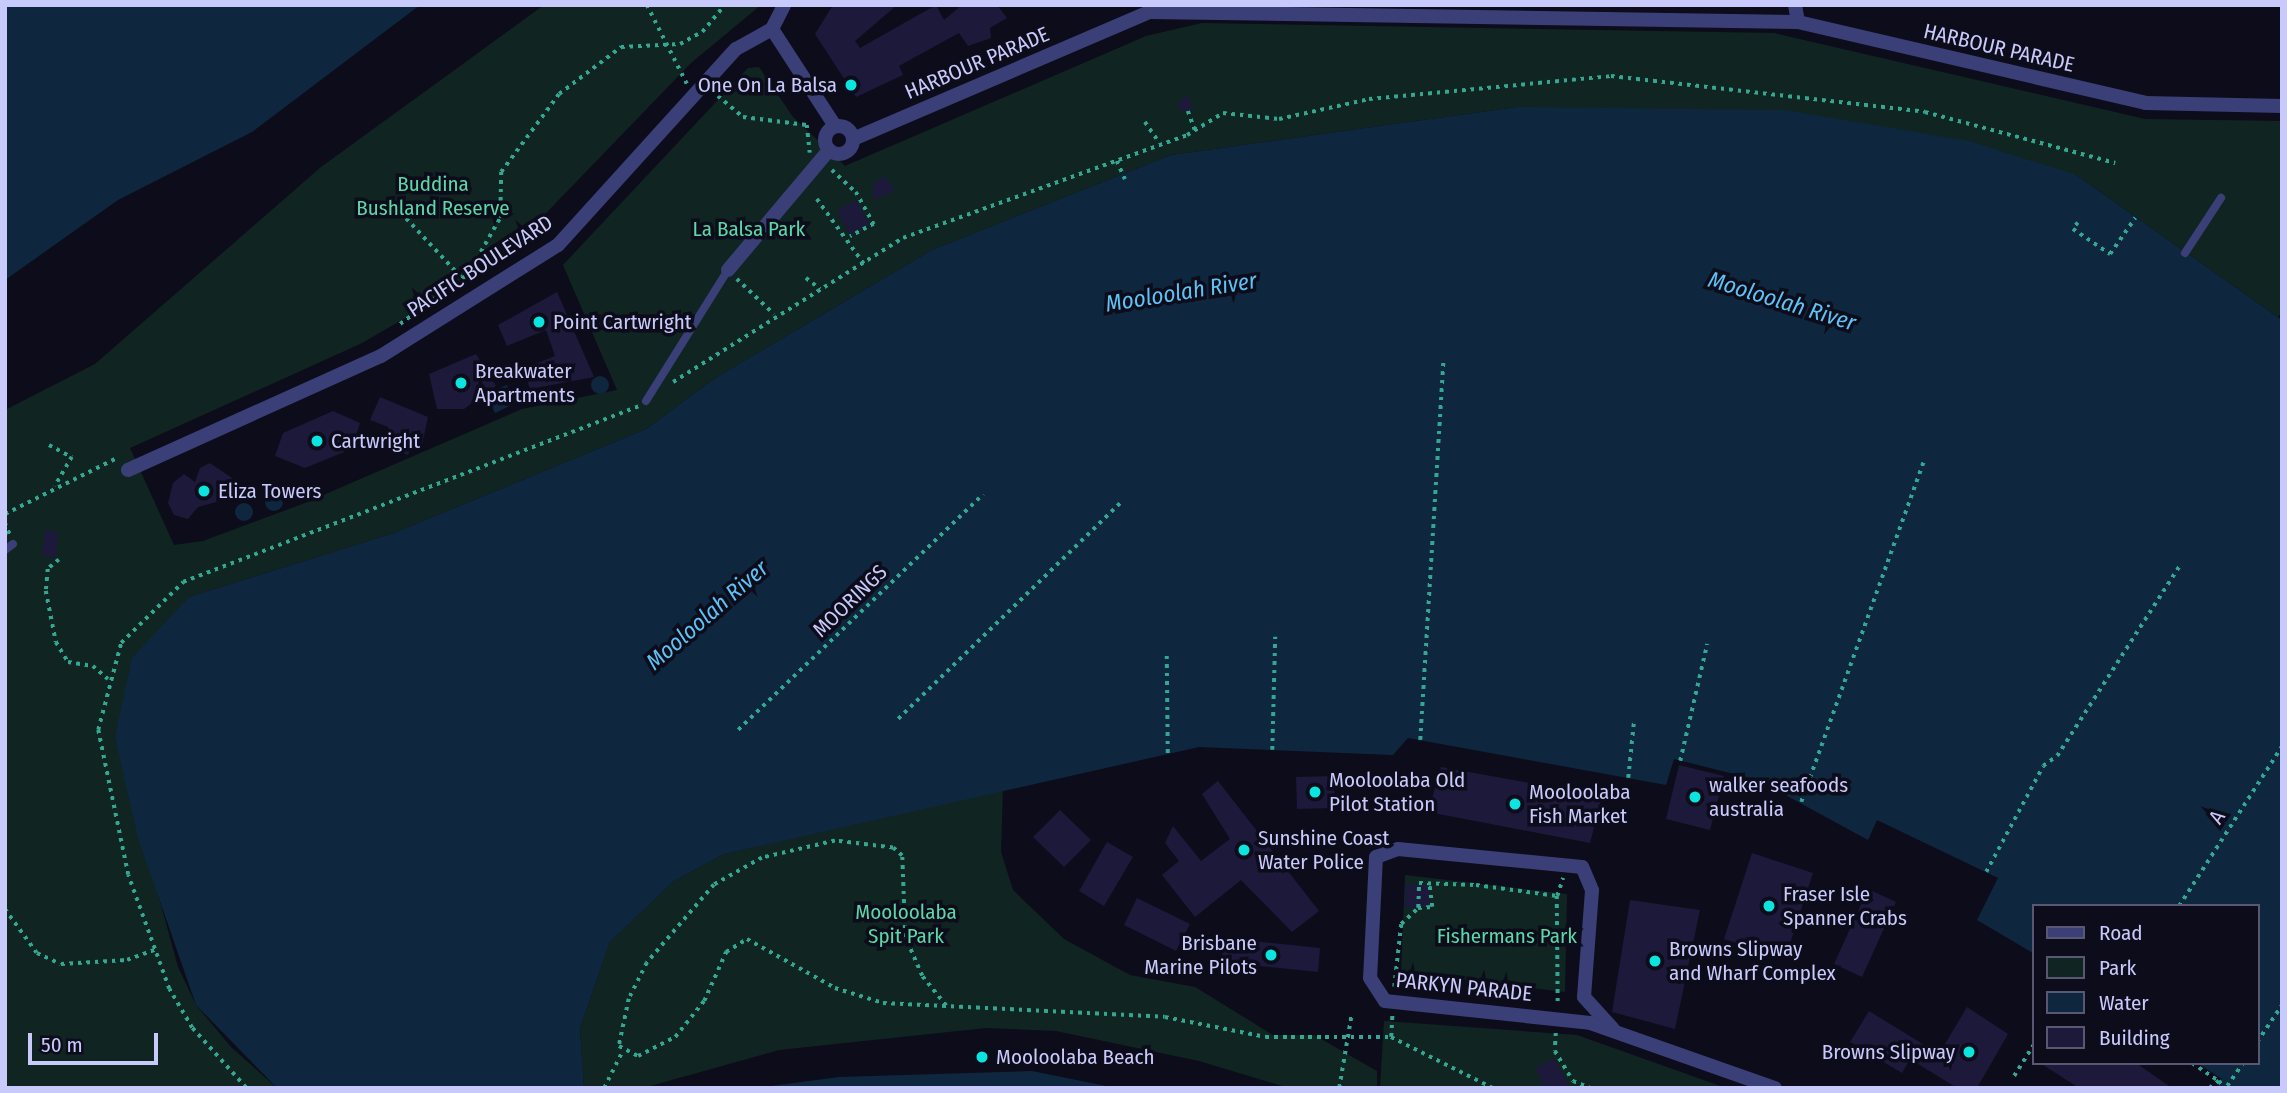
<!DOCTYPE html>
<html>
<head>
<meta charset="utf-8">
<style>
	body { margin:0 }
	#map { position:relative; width:2287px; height:1093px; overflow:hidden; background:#0d0c1b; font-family:"Fira Sans Condensed",sans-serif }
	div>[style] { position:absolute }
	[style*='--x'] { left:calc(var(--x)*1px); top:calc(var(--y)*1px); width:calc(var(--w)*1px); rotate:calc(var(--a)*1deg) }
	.green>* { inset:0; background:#102521 }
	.water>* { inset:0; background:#0e273e }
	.round { border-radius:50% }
	.building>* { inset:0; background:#1c193b }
	.path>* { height:3.5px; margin-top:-1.75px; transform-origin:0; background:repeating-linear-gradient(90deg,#33a791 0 3.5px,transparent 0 8.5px) }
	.service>* { height:8px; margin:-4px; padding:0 4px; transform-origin:4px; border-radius:4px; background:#3a3f78 }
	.minor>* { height:14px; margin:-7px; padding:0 7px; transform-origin:7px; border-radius:7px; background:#3a3f78 }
	.minor>.ring { margin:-7px; padding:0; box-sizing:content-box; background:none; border:14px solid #3a3f78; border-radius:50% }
	.tertiary>* { height:14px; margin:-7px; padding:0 7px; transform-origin:7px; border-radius:7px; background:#3a3f78 }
	.dots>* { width:19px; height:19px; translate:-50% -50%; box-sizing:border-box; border:4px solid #0d0c1b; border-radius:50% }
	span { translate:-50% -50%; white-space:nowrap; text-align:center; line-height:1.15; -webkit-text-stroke:7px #0d0c1b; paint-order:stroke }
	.street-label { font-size:21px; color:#c9cafc }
	.poi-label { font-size:21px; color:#c9cafc }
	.right { translate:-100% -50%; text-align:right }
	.left { translate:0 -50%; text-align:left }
	.park-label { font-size:21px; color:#5bd7a8 }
	.water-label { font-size:23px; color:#5dc3f6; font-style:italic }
	.frame { position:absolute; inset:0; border:7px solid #c9cafc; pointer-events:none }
	.legend { position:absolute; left:2032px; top:904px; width:228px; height:161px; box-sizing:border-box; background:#0d0c1b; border:2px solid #585875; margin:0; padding:9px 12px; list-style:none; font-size:21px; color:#c9cafc }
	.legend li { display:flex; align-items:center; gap:14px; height:35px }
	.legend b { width:35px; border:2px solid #585875 }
	.scale { position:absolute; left:28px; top:1033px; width:130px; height:32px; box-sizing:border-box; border:4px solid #c9cafc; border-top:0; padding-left:9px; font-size:21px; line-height:24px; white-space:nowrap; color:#c9cafc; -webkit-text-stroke:5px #0d0c1b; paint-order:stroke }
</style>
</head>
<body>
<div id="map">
	<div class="green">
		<div style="clip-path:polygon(544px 5px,761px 5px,691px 63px,494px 267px,360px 344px,130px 448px,174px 545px,203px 541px,305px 503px,522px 409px,617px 390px,563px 265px,748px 68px,759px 67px,793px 117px,845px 166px,1146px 36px,1202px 23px,1774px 33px,2145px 119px,2282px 121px,2282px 312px,2278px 317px,2076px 175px,1517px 107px,1171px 155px,932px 250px,717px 377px,646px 429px,394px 533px,189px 597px,115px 737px,178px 967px,196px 1005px,231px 1047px,277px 1088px,5px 1088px,5px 410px,95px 364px,321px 167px)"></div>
		<div style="clip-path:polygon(1003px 786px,1001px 852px,1013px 890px,1064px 939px,1130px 975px,1195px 987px,1273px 1035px,1314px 1035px,1377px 1071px,1377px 1088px,1289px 1088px,1199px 1061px,1056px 1031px,986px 1028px,779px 1050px,643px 1088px,584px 1088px,580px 1028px,610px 942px,674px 881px,724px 854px)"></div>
		<div style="clip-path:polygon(1405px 875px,1567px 894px,1565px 992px,1401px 972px)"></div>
		<div style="clip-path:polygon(1384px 1021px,1577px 1035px,1726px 1088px,1380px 1088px)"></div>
	</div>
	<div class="water">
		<div style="clip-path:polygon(5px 5px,420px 5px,252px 132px,118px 200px,5px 280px)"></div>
		<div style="clip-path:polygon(1517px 107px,1784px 110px,1969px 141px,2076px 175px,2282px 320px,2282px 1088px,2216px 1088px,2222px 1079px,2197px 1063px,2257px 1063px,2257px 906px,2033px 906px,2033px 953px,1977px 920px,1998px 878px,1877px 820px,1868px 840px,1758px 780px,1674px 759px,1666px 785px,1408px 738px,1393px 755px,1199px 747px,724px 854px,674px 881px,610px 942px,580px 1028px,584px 1088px,277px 1088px,196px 1005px,138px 838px,115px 737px,132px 658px,189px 597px,394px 533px,646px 429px,717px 377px,932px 250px,1171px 155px)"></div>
		<div class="round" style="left:591px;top:376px;width:18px;height:18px"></div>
		<div style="clip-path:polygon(507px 385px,516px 403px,495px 413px,489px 400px,504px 399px,499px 388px)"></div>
		<div class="round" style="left:265px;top:493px;width:18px;height:18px"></div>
		<div class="round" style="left:235px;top:503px;width:18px;height:18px"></div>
		<div style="clip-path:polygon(1032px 1071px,1116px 1088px,757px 1088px,839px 1077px)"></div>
	</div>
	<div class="building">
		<div style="clip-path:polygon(833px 5px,897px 5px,855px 41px,860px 48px,936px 5px,944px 20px,962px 5px,997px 5px,1007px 18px,990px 28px,991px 38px,968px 46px,959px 33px,899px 66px,903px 75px,856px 97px,815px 34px)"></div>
		<div style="clip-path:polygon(1187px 94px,1193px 109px,1184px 112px,1176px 106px)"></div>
		<div style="clip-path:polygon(884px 176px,895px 190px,874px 200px,872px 185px)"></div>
		<div style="clip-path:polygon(856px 200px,870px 224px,850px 235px,837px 211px)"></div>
		<div style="clip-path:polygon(557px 292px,594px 377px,530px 389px,523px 369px,555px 356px,546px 330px,507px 346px,498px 325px)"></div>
		<div style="clip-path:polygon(476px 354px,496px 386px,464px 409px,437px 409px,429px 374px)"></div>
		<div style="clip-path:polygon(380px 397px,428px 417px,422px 445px,414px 441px,408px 455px,394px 449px,388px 427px,370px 420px)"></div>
		<div style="clip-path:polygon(333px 411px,360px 423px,353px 446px,346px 444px,344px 452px,305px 468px,275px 456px,283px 433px)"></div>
		<div style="clip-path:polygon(210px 463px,232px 478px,231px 498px,198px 507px,188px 519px,174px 515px,168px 503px,173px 483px,184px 474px,195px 482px,200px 468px)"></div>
		<div style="clip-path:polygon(45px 530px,58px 532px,56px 558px,42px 556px)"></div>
		<div style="clip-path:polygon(1679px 765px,1724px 776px,1710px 830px,1666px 819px)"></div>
		<div style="clip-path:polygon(1441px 767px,1602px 796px,1590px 843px,1428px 812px)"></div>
		<div style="clip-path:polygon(1334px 776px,1335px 808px,1297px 809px,1296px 777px)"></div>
		<div style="clip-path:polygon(1218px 781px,1319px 911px,1292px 932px,1241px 880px,1195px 917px,1162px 875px,1179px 861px,1165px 843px,1173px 826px,1201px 861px,1230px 839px,1202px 794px)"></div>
		<div style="clip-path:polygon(1060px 810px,1091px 840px,1064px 867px,1033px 837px)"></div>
		<div style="clip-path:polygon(1107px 842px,1133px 857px,1104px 906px,1079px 891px)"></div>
		<div style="clip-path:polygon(1752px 853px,1813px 873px,1785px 959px,1724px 939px)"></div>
		<div style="clip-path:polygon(1406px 884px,1428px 885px,1432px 907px,1405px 908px)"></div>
		<div style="clip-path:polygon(1868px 889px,1896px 902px,1862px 977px,1834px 964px)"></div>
		<div style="clip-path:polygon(1137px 898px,1190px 924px,1176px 951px,1124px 925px)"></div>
		<div style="clip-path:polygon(1630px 900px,1700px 910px,1675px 1029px,1612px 1012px)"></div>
		<div style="clip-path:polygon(1224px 938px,1320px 948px,1318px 972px,1221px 962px)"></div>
		<div style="clip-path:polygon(1967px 1007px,2008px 1034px,1977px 1088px,1957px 1088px,1910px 1059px,1902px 1073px,1850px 1042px,1869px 1011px,1939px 1054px)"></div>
		<div style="clip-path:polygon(1554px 1058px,1570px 1088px,1545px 1088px,1535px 1068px)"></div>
		<div style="clip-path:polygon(2040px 1063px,2136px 1063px,2172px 1088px,2079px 1088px)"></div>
	</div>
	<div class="path">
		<div style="--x:647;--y:5;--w:89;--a:63.1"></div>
		<div style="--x:718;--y:96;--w:33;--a:40"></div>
		<div style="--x:743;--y:117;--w:64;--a:7.1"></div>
		<div style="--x:807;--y:125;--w:28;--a:84"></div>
		<div style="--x:1188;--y:111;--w:20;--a:70"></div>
		<div style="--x:1145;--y:122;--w:24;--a:55"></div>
		<div style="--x:1117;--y:161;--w:20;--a:66"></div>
		<div style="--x:832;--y:170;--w:33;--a:43"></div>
		<div style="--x:856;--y:192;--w:37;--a:61"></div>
		<div style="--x:874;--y:224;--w:27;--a:152"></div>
		<div style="--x:817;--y:199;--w:80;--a:54.1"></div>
		<div style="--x:389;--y:200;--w:107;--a:46.9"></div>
		<div style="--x:2078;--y:223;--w:8;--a:130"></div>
		<div style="--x:2073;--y:229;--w:45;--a:34"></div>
		<div style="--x:2110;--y:254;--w:44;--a:-55.2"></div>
		<div style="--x:806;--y:278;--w:18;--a:38"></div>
		<div style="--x:737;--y:279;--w:51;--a:43.4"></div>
		<div style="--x:400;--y:324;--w:84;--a:-36.3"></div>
		<div style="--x:468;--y:274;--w:64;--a:-60.3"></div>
		<div style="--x:500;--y:218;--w:46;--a:-88.8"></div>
		<div style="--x:501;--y:172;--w:97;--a:-53.4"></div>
		<div style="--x:559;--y:94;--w:78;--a:-37.2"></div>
		<div style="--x:621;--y:47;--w:59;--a:-2.9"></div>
		<div style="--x:680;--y:44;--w:25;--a:-29"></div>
		<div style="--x:702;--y:32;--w:35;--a:-50"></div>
		<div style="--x:673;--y:382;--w:271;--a:-32.1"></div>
		<div style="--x:903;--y:238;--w:302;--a:-19.9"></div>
		<div style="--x:1187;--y:135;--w:42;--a:-31.4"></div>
		<div style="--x:1223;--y:113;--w:56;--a:6.1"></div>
		<div style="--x:1279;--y:119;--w:92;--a:-12.5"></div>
		<div style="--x:1369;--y:99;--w:243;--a:-5.4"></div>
		<div style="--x:1611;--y:76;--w:316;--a:6.5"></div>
		<div style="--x:1925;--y:112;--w:197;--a:15"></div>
		<div style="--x:49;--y:445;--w:26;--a:28"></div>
		<div style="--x:72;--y:457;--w:34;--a:120"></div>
		<div style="--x:5;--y:514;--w:127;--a:-26.6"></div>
		<div style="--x:5;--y:523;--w:13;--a:67"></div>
		<div style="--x:59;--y:560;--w:14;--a:141"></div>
		<div style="--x:48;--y:569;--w:22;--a:95"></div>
		<div style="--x:46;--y:591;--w:52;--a:78.9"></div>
		<div style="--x:56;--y:642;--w:23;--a:59"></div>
		<div style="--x:68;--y:662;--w:25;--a:9"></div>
		<div style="--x:93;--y:666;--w:20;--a:41"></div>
		<div style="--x:1167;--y:656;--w:98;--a:89.4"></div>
		<div style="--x:898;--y:719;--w:311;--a:-44.2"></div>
		<div style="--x:738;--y:730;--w:340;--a:-43.9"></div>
		<div style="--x:1420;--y:740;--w:382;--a:-86.5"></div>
		<div style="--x:1272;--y:750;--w:113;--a:-88.5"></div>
		<div style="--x:1680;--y:761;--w:120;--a:-77"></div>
		<div style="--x:1628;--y:778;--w:59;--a:-84.2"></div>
		<div style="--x:1801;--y:802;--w:363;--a:-70.2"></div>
		<div style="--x:1986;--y:872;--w:120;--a:-61.7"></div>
		<div style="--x:2043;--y:766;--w:17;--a:-36"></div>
		<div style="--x:2057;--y:756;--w:227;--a:-57.2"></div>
		<div style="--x:1557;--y:896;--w:19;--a:-72"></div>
		<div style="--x:2179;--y:906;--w:190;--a:-57.2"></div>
		<div style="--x:1418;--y:908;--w:14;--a:-4"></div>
		<div style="--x:1432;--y:907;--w:24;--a:-97"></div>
		<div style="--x:5;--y:909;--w:54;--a:54"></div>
		<div style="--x:37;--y:953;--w:26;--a:25"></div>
		<div style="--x:61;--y:964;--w:66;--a:-3.5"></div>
		<div style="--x:127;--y:960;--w:30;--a:-20"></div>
		<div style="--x:1394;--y:987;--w:63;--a:-83.7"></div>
		<div style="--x:1401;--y:924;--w:23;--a:-43"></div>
		<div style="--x:1418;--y:908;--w:25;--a:-88"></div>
		<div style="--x:1419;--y:883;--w:57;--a:2"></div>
		<div style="--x:1476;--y:885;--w:82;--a:7.7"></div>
		<div style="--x:1557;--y:896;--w:108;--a:89.5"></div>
		<div style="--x:946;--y:1006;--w:38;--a:-129"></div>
		<div style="--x:922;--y:976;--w:43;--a:-113.6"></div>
		<div style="--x:905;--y:937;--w:81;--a:-92.1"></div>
		<div style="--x:902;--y:856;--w:12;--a:-138"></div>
		<div style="--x:893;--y:848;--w:58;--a:-173.1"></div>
		<div style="--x:835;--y:841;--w:75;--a:166.9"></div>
		<div style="--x:762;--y:858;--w:55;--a:150.6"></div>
		<div style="--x:714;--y:885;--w:103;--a:130.7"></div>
		<div style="--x:647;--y:963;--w:40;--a:116.6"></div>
		<div style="--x:629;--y:999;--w:48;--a:102"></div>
		<div style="--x:619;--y:1046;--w:21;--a:28"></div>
		<div style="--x:638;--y:1056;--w:42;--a:-27.2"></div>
		<div style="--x:675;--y:1037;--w:46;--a:-51.1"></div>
		<div style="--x:704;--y:1001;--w:54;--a:-65.8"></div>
		<div style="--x:726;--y:952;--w:25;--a:-32"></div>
		<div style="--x:747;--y:939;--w:101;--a:29.1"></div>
		<div style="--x:835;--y:988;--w:50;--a:17.4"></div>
		<div style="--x:883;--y:1003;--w:282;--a:2.8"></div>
		<div style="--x:1165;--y:1017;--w:103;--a:11.2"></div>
		<div style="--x:1266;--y:1037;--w:125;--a:0"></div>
		<div style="--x:1391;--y:1037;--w:114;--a:26.6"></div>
		<div style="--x:1556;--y:1033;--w:18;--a:93"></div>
		<div style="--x:1555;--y:1051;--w:35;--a:59"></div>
		<div style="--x:1573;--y:1081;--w:18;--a:22"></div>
		<div style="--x:1391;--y:1037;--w:21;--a:-87"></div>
		<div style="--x:2257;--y:1042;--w:45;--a:-56"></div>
		<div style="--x:2192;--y:1063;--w:32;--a:34"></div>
		<div style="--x:2219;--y:1081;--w:11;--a:142"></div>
		<div style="--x:2014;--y:1076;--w:36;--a:-58"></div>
		<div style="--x:2219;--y:1081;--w:9;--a:49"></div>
		<div style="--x:2227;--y:1086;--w:28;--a:-55"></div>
		<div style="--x:246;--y:1088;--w:81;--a:-132"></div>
		<div style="--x:192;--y:1028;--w:45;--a:-120.5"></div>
		<div style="--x:169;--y:989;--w:121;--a:-109.8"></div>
		<div style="--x:128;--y:875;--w:148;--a:-101.7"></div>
		<div style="--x:98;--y:730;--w:90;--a:-75.2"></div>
		<div style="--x:121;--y:643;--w:87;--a:-44.5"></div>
		<div style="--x:183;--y:582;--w:488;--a:-21.1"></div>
		<div style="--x:604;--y:1088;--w:42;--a:-63.4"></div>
		<div style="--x:1339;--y:1088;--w:72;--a:-80.4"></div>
	</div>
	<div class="service">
		<div style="--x:2185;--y:253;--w:66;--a:-56.8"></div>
		<div style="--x:646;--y:401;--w:155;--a:-58"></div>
		<div style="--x:5;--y:550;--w:10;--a:-37"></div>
	</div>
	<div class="minor">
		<div style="--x:1795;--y:5;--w:17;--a:80"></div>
		<div style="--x:772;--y:29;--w:116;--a:57"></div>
		<div class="ring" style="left:825px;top:126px;width:14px;height:14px"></div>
		<div style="--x:853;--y:139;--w:323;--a:-23.2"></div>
		<div style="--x:1150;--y:12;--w:648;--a:0.88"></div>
		<div style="--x:1798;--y:22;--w:356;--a:13.1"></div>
		<div style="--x:2145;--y:103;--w:137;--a:1.3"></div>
		<div style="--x:728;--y:270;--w:157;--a:-49.9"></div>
	</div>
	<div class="tertiary">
		<div style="--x:128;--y:470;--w:277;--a:-24.3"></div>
		<div style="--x:381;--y:356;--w:209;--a:-32.1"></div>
		<div style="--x:558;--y:245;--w:265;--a:-47.8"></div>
		<div style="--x:736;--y:49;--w:41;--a:-29.1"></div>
		<div style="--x:772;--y:29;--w:27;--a:-63"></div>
		<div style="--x:1613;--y:1029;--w:43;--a:-132.2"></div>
		<div style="--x:1584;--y:997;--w:107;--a:-85.7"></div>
		<div style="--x:1592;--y:890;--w:25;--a:-113"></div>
		<div style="--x:1582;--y:867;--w:185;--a:-174.4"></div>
		<div style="--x:1398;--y:849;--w:23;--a:160"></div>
		<div style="--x:1376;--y:857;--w:121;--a:92.8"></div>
		<div style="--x:1370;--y:978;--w:27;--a:57"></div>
		<div style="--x:1385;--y:1001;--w:206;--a:6.1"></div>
		<div style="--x:1590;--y:1023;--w:196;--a:19.4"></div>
	</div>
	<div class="dots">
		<div style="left:851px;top:85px;background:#0ce5df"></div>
		<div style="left:539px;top:322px;background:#0ce5df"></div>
		<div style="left:461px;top:383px;background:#0ce5df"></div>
		<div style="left:317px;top:441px;background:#0ce5df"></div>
		<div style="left:204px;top:491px;background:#0ce5df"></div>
		<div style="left:1315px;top:792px;background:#0ce5df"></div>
		<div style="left:1695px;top:797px;background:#0ce5df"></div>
		<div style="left:1515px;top:804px;background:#0ce5df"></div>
		<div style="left:1244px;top:850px;background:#0ce5df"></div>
		<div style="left:1769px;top:906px;background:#0ce5df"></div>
		<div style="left:1271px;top:955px;background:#0ce5df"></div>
		<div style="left:1655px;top:961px;background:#0ce5df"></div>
		<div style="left:1969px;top:1052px;background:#0ce5df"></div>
		<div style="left:982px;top:1057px;background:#0ce5df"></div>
	</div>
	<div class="street-label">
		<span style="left:1999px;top:48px;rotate:13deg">HARBOUR PARADE</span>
		<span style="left:977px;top:63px;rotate:-23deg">HARBOUR PARADE</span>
		<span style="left:480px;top:266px;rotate:-33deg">PACIFIC BOULEVARD</span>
		<span style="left:850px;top:601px;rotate:-44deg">MOORINGS</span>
		<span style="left:2217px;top:817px;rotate:-57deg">A</span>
		<span style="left:1464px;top:987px;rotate:6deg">PARKYN PARADE</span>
	</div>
	<div class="poi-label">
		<span class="right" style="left:837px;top:85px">One On La Balsa</span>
		<span class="left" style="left:553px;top:322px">Point Cartwright</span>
		<span class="left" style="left:475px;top:383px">Breakwater<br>Apartments</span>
		<span class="left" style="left:331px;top:441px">Cartwright</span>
		<span class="left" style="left:218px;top:491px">Eliza Towers</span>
		<span class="left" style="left:1329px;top:792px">Mooloolaba Old<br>Pilot Station</span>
		<span class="left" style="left:1709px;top:797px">walker seafoods<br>australia</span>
		<span class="left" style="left:1529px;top:804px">Mooloolaba<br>Fish Market</span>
		<span class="left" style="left:1258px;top:850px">Sunshine Coast<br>Water Police</span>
		<span class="left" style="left:1783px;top:906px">Fraser Isle<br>Spanner Crabs</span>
		<span class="right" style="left:1257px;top:955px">Brisbane<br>Marine Pilots</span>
		<span class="left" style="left:1669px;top:961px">Browns Slipway<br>and Wharf Complex</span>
		<span class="right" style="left:1955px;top:1052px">Browns Slipway</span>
		<span class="left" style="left:996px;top:1057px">Mooloolaba Beach</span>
	</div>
	<div class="park-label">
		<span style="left:433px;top:196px">Buddina<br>Bushland Reserve</span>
		<span style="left:749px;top:229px">La Balsa Park</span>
		<span style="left:906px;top:924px">Mooloolaba<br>Spit Park</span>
		<span style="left:1507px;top:936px">Fishermans Park</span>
	</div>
	<div class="water-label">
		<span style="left:1181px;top:292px;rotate:-9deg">Mooloolah River</span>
		<span style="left:1782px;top:301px;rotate:17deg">Mooloolah River</span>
		<span style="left:707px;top:615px;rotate:-41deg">Mooloolah River</span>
	</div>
	<div class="frame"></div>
	<ul class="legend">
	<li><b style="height:9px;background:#3a3f78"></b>Road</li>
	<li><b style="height:19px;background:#102521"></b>Park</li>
	<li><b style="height:19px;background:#0e273e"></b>Water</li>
	<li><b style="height:19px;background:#1c193b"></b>Building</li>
	</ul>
	<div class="scale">50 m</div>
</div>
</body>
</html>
